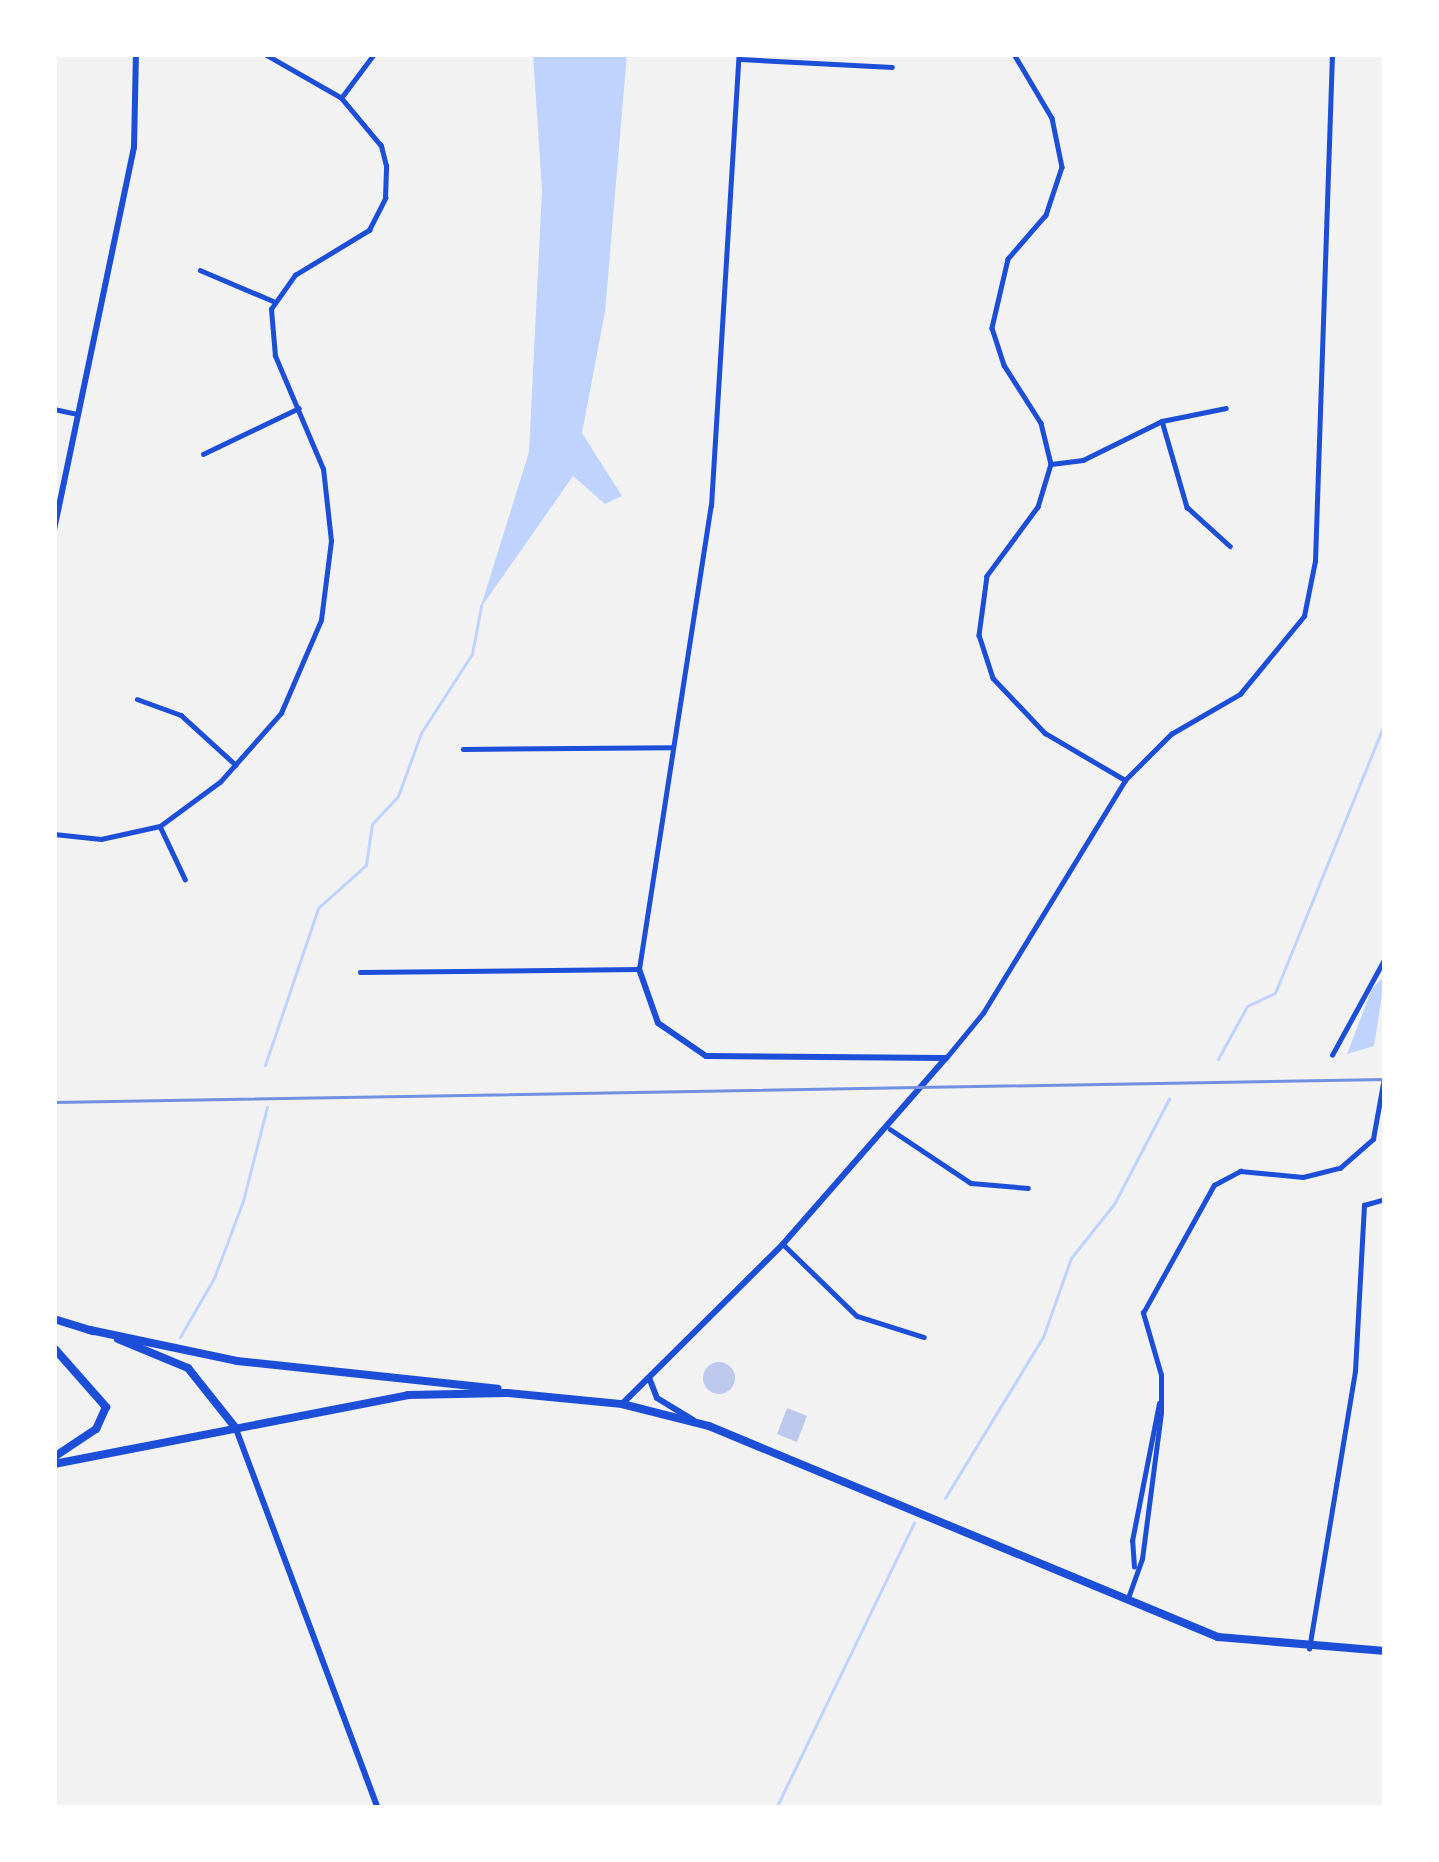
<!DOCTYPE html>
<html>
<head>
<meta charset="utf-8">
<style>
	body { margin:0 }
	#map { position:relative; width:1439px; height:1862px; overflow:hidden; background:#f2f2f2; font-family:"DM Sans",sans-serif }
	div>[style] { position:absolute }
	[style*='--x'] { left:calc(var(--x)*1px); top:calc(var(--y)*1px); width:calc(var(--w)*1px); rotate:calc(var(--a)*1deg) }
	.water>* { inset:0; background:#bfd3fe }
	.stream>* { height:3px; margin:-1.5px; padding:0 1.5px; transform-origin:1.5px; border-radius:1.5px; background:#bfd3fe }
	.building>* { inset:0; background:#bdc9ec }
	.round { border-radius:50% }
	.minor>* { height:4.5px; margin:-2.25px; padding:0 2.25px; transform-origin:2.25px; border-radius:2.25px; background:#1d4ed8 }
	.tertiary>* { height:6px; margin:-3px; padding:0 3px; transform-origin:3px; border-radius:3px; background:#1d4ed8 }
	.secondary>* { height:6px; margin:-3px; padding:0 3px; transform-origin:3px; border-radius:3px; background:#1d4ed8 }
	.primary>* { height:8px; margin:-4px; padding:0 4px; transform-origin:4px; border-radius:4px; background:#1d4ed8 }
	.rail>* { height:3px; margin:-1.5px; padding:0 1.5px; transform-origin:1.5px; border-radius:1.5px; background:#7290e2 }
	span { translate:-50% -50%; white-space:nowrap; text-align:center; line-height:1.15; -webkit-text-stroke:12px #fff; paint-order:stroke }
	.frame { position:absolute; inset:0; border:57px solid #fff; pointer-events:none }
</style>
</head>
<body>
<div id="map">
	<div class="water">
		<div style="clip-path:polygon(533px 54px,627px 54px,605px 312px,582px 433px,622px 496px,605px 504px,573px 476px,480px 609px,529px 452px,542px 190px)"></div>
		<div style="clip-path:polygon(1385px 975px,1374px 1046px,1347px 1054px,1372px 989px)"></div>
	</div>
	<div class="stream">
		<div style="--x:1218;--y:1059;--w:60;--a:-61.3"></div>
		<div style="--x:1247;--y:1006;--w:31;--a:-25"></div>
		<div style="--x:1275;--y:993;--w:292;--a:-67.9"></div>
		<div style="--x:265;--y:1065;--w:166;--a:-71.3"></div>
		<div style="--x:318;--y:908;--w:64;--a:-41.9"></div>
		<div style="--x:366;--y:865;--w:41;--a:-81.7"></div>
		<div style="--x:372;--y:824;--w:38;--a:-47"></div>
		<div style="--x:398;--y:796;--w:67;--a:-69.9"></div>
		<div style="--x:421;--y:733;--w:94;--a:-57.2"></div>
		<div style="--x:472;--y:654;--w:49;--a:-79.4"></div>
		<div style="--x:180;--y:1337;--w:68;--a:-60"></div>
		<div style="--x:214;--y:1278;--w:82;--a:-69.4"></div>
		<div style="--x:243;--y:1201;--w:97;--a:-75.7"></div>
		<div style="--x:945;--y:1498;--w:188;--a:-58.7"></div>
		<div style="--x:1043;--y:1337;--w:84;--a:-70.5"></div>
		<div style="--x:1071;--y:1258;--w:69;--a:-51.5"></div>
		<div style="--x:1114;--y:1204;--w:119;--a:-62.4"></div>
		<div style="--x:776;--y:1808;--w:317;--a:-64.2"></div>
	</div>
	<div class="building">
		<div class="round" style="left:703px;top:1362px;width:32px;height:32px"></div>
		<div style="clip-path:polygon(787px 1408px,807px 1416px,797px 1442px,777px 1434px)"></div>
	</div>
	<div class="minor">
		<div style="--x:1014;--y:54;--w:74;--a:59.3"></div>
		<div style="--x:1052;--y:118;--w:50;--a:78.5"></div>
		<div style="--x:1062;--y:167;--w:51;--a:108.4"></div>
		<div style="--x:1046;--y:215;--w:58;--a:130.8"></div>
		<div style="--x:1008;--y:259;--w:71;--a:103.1"></div>
		<div style="--x:992;--y:328;--w:39;--a:72"></div>
		<div style="--x:1004;--y:365;--w:69;--a:57.5"></div>
		<div style="--x:1041;--y:423;--w:42;--a:76.3"></div>
		<div style="--x:1051;--y:464;--w:45;--a:106.8"></div>
		<div style="--x:1038;--y:507;--w:86;--a:126.5"></div>
		<div style="--x:987;--y:576;--w:60;--a:97.7"></div>
		<div style="--x:979;--y:635;--w:45;--a:72"></div>
		<div style="--x:993;--y:678;--w:76;--a:46.6"></div>
		<div style="--x:1045;--y:733;--w:93;--a:30.4"></div>
		<div style="--x:740;--y:59;--w:152;--a:3"></div>
		<div style="--x:341;--y:98;--w:55;--a:-53.1"></div>
		<div style="--x:200;--y:270;--w:79;--a:23"></div>
		<div style="--x:54;--y:409;--w:24;--a:12"></div>
		<div style="--x:1162;--y:421;--w:90;--a:73.8"></div>
		<div style="--x:1187;--y:507;--w:58;--a:42.2"></div>
		<div style="--x:203;--y:454;--w:106;--a:-25.6"></div>
		<div style="--x:1051;--y:464;--w:32;--a:-7"></div>
		<div style="--x:1083;--y:460;--w:88;--a:-26.3"></div>
		<div style="--x:1162;--y:421;--w:65;--a:-11.5"></div>
		<div style="--x:137;--y:699;--w:47;--a:20"></div>
		<div style="--x:181;--y:715;--w:74;--a:42.3"></div>
		<div style="--x:463;--y:749;--w:209;--a:-0.5"></div>
		<div style="--x:160;--y:826;--w:59;--a:64.7"></div>
		<div style="--x:54;--y:834;--w:47;--a:6.1"></div>
		<div style="--x:101;--y:839;--w:60;--a:-12.4"></div>
		<div style="--x:160;--y:826;--w:74;--a:-36.3"></div>
		<div style="--x:220;--y:782;--w:92;--a:-48.5"></div>
		<div style="--x:281;--y:713;--w:101;--a:-66.7"></div>
		<div style="--x:321;--y:620;--w:80;--a:-82.8"></div>
		<div style="--x:331;--y:541;--w:72;--a:-96.3"></div>
		<div style="--x:323;--y:469;--w:123;--a:-113"></div>
		<div style="--x:275;--y:356;--w:47;--a:-94.9"></div>
		<div style="--x:271;--y:309;--w:42;--a:-54.8"></div>
		<div style="--x:295;--y:275;--w:87;--a:-31.3"></div>
		<div style="--x:369;--y:230;--w:36;--a:-63"></div>
		<div style="--x:385;--y:198;--w:32;--a:-88"></div>
		<div style="--x:386;--y:166;--w:21;--a:-104"></div>
		<div style="--x:381;--y:146;--w:62;--a:-129.8"></div>
		<div style="--x:341;--y:98;--w:89;--a:-150.3"></div>
		<div style="--x:360;--y:972;--w:279;--a:-0.6"></div>
		<div style="--x:639;--y:969;--w:469;--a:-81.2"></div>
		<div style="--x:711;--y:506;--w:453;--a:-86.5"></div>
		<div style="--x:1332;--y:1055;--w:111;--a:-61.3"></div>
		<div style="--x:946;--y:1058;--w:58;--a:-50.6"></div>
		<div style="--x:983;--y:1013;--w:273;--a:-58.6"></div>
		<div style="--x:1125;--y:780;--w:65;--a:-45"></div>
		<div style="--x:1171;--y:734;--w:80;--a:-30.1"></div>
		<div style="--x:1240;--y:694;--w:101;--a:-50.6"></div>
		<div style="--x:1304;--y:616;--w:56;--a:-78.7"></div>
		<div style="--x:1315;--y:561;--w:507;--a:-88.08"></div>
		<div style="--x:890;--y:1129;--w:97;--a:33.7"></div>
		<div style="--x:971;--y:1183;--w:57;--a:5"></div>
		<div style="--x:783;--y:1244;--w:103;--a:44.2"></div>
		<div style="--x:857;--y:1316;--w:70;--a:17.4"></div>
		<div style="--x:1134;--y:1567;--w:26;--a:-94"></div>
		<div style="--x:1132;--y:1541;--w:140;--a:-78.9"></div>
		<div style="--x:1128;--y:1598;--w:41;--a:-70.3"></div>
		<div style="--x:1142;--y:1559;--w:147;--a:-82.6"></div>
		<div style="--x:1161;--y:1413;--w:38;--a:-90"></div>
		<div style="--x:1161;--y:1375;--w:65;--a:-106.2"></div>
		<div style="--x:1143;--y:1313;--w:146;--a:-61"></div>
		<div style="--x:1214;--y:1185;--w:30;--a:-28"></div>
		<div style="--x:1240;--y:1171;--w:63;--a:5.4"></div>
		<div style="--x:1303;--y:1177;--w:38;--a:-14"></div>
		<div style="--x:1340;--y:1168;--w:44;--a:-41.3"></div>
		<div style="--x:1373;--y:1139;--w:68;--a:-79.8"></div>
		<div style="--x:1309;--y:1649;--w:282;--a:-80.6"></div>
		<div style="--x:1355;--y:1371;--w:166;--a:-86.9"></div>
		<div style="--x:1364;--y:1205;--w:22;--a:-16"></div>
	</div>
	<div class="tertiary">
		<div style="--x:54;--y:530;--w:391;--a:-78.2"></div>
		<div style="--x:134;--y:147;--w:93;--a:-88.8"></div>
		<div style="--x:639;--y:969;--w:57;--a:70.6"></div>
		<div style="--x:658;--y:1023;--w:58;--a:34.5"></div>
		<div style="--x:706;--y:1056;--w:240;--a:0.5"></div>
		<div style="--x:650;--y:1380;--w:19;--a:69"></div>
		<div style="--x:657;--y:1398;--w:42;--a:31.4"></div>
		<div style="--x:622;--y:1404;--w:227;--a:-44.8"></div>
		<div style="--x:783;--y:1244;--w:247;--a:-48.8"></div>
	</div>
	<div class="secondary">
		<div style="--x:236;--y:1429;--w:405;--a:69.5"></div>
	</div>
	<div class="primary">
		<div style="--x:54;--y:1319;--w:41;--a:17.1"></div>
		<div style="--x:90;--y:1330;--w:150;--a:11.9"></div>
		<div style="--x:237;--y:1361;--w:262;--a:6.1"></div>
		<div style="--x:118;--y:1339;--w:76;--a:22.5"></div>
		<div style="--x:188;--y:1368;--w:75;--a:51.5"></div>
		<div style="--x:54;--y:1348;--w:79;--a:48.6"></div>
		<div style="--x:106;--y:1407;--w:24;--a:114"></div>
		<div style="--x:96;--y:1429;--w:50;--a:146.3"></div>
		<div style="--x:54;--y:1464;--w:361;--a:-11"></div>
		<div style="--x:408;--y:1395;--w:99;--a:-1.2"></div>
		<div style="--x:507;--y:1393;--w:116;--a:5.5"></div>
		<div style="--x:622;--y:1404;--w:90;--a:14.2"></div>
		<div style="--x:709;--y:1426;--w:551;--a:22.52"></div>
		<div style="--x:1218;--y:1637;--w:168;--a:4.8"></div>
	</div>
	<div class="rail">
		<div style="--x:54;--y:1102;--w:1331;--a:-0.99"></div>
	</div>
	<div class="frame"></div>
</div>
</body>
</html>
